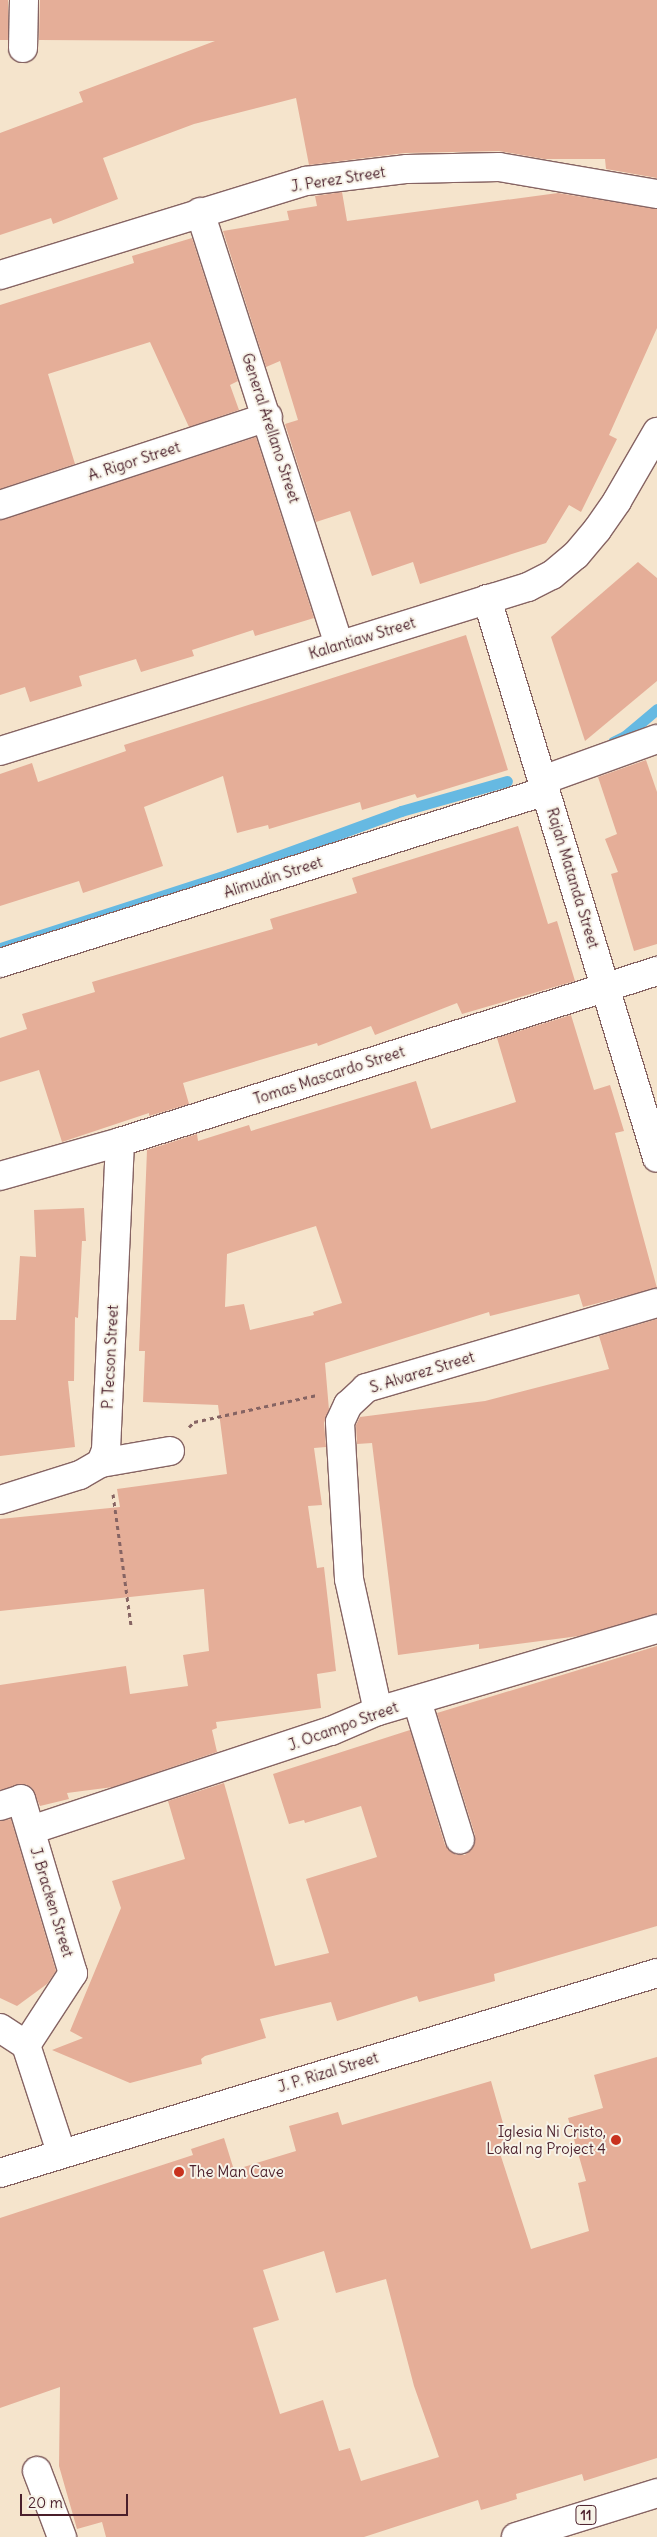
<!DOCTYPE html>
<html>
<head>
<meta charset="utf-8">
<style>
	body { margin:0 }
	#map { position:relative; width:657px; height:2537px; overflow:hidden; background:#f5e4cc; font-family:Delius,sans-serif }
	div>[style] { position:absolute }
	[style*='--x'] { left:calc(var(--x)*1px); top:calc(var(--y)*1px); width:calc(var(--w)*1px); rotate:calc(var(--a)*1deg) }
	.stream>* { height:11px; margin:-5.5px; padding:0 5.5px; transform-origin:5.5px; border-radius:5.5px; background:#66b9e2 }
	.building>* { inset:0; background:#e5ae98 }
	.path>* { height:3px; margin-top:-1.5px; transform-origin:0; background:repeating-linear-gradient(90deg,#866463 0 4px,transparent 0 8px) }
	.roads { filter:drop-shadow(1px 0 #866463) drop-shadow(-1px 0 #866463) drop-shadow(0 1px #866463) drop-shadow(0 -1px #866463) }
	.minor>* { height:28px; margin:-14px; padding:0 14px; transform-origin:14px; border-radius:14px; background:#fff }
	.major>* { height:28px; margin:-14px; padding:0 14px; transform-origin:14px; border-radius:14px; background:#fff }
	.dots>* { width:14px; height:14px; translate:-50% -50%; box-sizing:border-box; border:2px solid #f7f3e8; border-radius:50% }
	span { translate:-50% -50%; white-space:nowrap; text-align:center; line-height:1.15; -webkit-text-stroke:4px #f7f3e8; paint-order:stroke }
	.shield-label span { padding:1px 4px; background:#f7f3e8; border:1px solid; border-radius:4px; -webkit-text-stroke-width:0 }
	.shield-label { font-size:14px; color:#4a1f2b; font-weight:700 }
	.street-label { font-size:15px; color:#4a1f2b }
	.poi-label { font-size:15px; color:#4a1f2b }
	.right { translate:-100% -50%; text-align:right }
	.left { translate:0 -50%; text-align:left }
	.scale { position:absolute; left:20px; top:2494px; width:108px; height:22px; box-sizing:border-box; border:2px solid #4a1f2b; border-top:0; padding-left:6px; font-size:15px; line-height:18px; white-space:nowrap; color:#4a1f2b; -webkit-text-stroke:4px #f7f3e8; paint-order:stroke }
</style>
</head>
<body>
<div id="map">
	<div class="stream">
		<div style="--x:613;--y:742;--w:13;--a:-27"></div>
		<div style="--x:625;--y:736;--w:42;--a:-40.2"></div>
		<div style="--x:0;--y:948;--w:241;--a:-17.9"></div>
		<div style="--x:229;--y:874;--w:183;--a:-20.1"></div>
		<div style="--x:401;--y:811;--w:110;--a:-15.8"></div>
	</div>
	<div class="building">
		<div style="clip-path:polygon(0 0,8px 0,8px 40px,0 40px)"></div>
		<div style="clip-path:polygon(40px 0,657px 0,657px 178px,606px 169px,605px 159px,544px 159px,499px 151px,405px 153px,309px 165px,296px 98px,194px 124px,103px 158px,118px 199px,53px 224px,51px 218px,0 235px,0 133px,83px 102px,79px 92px,215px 41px,39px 40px)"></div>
		<div style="clip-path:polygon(342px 192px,347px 221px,558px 193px,657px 209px,657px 328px,609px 435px,617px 439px,581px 512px,569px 505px,546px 543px,420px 584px,413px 562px,372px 576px,350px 511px,316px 522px,285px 424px,298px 420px,280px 361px,266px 367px,223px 231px,289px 220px,287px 211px,317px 206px,315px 196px)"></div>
		<div style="clip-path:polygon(192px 238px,238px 381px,230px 385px,239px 410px,189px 427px,150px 342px,48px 374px,75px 464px,0 489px,0 305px,134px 263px,132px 256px)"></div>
		<div style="clip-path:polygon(256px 437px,314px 618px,255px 636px,253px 630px,192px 650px,194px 656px,141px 672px,136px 659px,79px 676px,82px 686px,30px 702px,25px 687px,0 695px,0 520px)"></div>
		<div style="clip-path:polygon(638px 562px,657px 578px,657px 681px,585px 741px,551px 637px)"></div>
		<div style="clip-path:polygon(466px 635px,508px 770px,417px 798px,415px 794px,362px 810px,360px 802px,269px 829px,268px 825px,237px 833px,223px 776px,144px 807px,163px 866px,83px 893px,79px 881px,0 906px,0 774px,32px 763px,38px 782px,126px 751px,124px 745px)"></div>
		<div style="clip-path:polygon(646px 760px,657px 792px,657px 944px,634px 951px,611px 874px,618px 872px,605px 839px,617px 834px,598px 777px)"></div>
		<div style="clip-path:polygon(518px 826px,548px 924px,557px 921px,575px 981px,462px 1014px,457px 1003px,375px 1035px,371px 1026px,318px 1046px,317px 1043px,183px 1083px,189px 1104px,149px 1116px,149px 1113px,62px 1142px,39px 1070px,0 1082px,0 1038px,27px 1029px,22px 1014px,95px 992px,92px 982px,273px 929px,270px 919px,357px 893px,352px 878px)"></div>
		<div style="clip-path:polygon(evenodd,571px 1015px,594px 1090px,610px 1085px,624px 1131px,615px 1133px,657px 1288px,583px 1307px,579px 1294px,490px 1316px,489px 1312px,325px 1363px,329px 1410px,324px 1423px,326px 1447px,314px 1448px,322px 1505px,308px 1506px,317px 1568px,324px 1567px,336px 1671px,317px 1674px,321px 1708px,216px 1722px,217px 1728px,212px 1730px,217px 1752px,113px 1787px,67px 1793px,69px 1799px,40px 1806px,32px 1788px,25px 1784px,0 1790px,0 1685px,126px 1666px,130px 1694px,188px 1686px,183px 1655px,209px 1651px,204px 1589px,0 1611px,0 1519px,120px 1507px,117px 1489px,227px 1474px,218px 1405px,143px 1402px,145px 1351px,139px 1351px,147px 1150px,197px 1134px,198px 1141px,249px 1125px,251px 1131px,416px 1081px,431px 1129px,516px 1102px,497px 1038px,571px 1015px,316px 1226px,342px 1303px,313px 1312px,314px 1315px,250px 1330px,244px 1304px,225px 1307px,227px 1254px,316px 1226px)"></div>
		<div style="clip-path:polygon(84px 1208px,86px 1241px,82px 1241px,78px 1318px,75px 1317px,74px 1381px,68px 1381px,75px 1447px,0 1456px,0 1320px,16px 1320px,20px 1256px,36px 1257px,34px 1210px)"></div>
		<div style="clip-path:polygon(657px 1319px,657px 1614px,579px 1636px,479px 1649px,479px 1644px,398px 1655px,372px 1443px,357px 1444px,356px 1425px,360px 1417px,485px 1401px,609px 1369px,599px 1336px)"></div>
		<div style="clip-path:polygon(657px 1646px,657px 1926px,494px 1974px,495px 1981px,419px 2002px,417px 1996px,337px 2021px,331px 2002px,260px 2019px,266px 2038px,205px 2056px,201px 2059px,202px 2064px,130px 2083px,52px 2050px,83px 2038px,70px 2031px,121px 1908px,112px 1881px,185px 1859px,168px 1801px,224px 1783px,275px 1966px,329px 1953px,306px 1879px,377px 1857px,361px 1806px,305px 1823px,304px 1820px,289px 1824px,273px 1774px,410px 1730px,445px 1845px,456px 1855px,465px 1855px,475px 1844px,475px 1835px,437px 1713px)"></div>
		<div style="clip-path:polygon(11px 1819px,56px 1971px,47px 1984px,17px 2006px,0 1998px,0 1821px)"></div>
		<div style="clip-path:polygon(evenodd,657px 2057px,657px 2458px,584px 2481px,582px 2474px,516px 2494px,517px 2499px,481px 2510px,478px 2500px,364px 2537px,106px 2537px,102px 2522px,77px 2529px,59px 2466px,60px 2387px,0 2408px,0 2218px,193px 2155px,191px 2149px,224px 2138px,234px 2170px,296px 2151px,289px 2126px,338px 2112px,342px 2125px,491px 2081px,508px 2141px,497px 2144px,531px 2249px,589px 2231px,578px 2183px,586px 2181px,568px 2118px,603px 2108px,594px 2075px,657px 2057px,324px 2251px,336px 2293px,386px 2279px,414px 2386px,439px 2457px,361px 2481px,350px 2448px,339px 2451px,323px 2400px,280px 2414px,253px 2328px,279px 2320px,263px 2270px,324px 2251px)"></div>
	</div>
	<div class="path">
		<div style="--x:189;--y:1427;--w:7;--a:-45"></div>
		<div style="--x:194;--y:1422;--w:126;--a:-12.4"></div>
		<div style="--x:113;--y:1494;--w:133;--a:82.2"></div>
	</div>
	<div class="roads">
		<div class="minor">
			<div style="--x:23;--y:48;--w:48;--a:-88.8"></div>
			<div style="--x:200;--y:212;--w:455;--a:72.2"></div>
			<div style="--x:0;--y:275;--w:320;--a:-17.1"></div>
			<div style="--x:306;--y:181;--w:102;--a:-6.8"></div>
			<div style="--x:407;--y:169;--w:92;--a:-1.2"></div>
			<div style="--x:499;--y:167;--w:160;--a:9.7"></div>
			<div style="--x:0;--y:505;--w:282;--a:-18.2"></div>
			<div style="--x:487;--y:599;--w:584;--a:73.08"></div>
			<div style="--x:0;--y:751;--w:553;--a:-17.26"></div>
			<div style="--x:528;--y:587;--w:27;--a:-27"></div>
			<div style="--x:552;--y:575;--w:31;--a:-40"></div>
			<div style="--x:576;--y:555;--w:33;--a:-50"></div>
			<div style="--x:597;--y:530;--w:35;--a:-55"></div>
			<div style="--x:617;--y:501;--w:80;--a:-59.9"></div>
			<div style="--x:543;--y:780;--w:121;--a:-19.8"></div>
			<div style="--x:0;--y:963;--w:572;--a:-17.49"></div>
			<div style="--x:0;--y:1176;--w:125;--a:-15.8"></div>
			<div style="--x:120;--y:1142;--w:564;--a:-17.66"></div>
			<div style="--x:101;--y:1463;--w:70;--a:-9.9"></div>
			<div style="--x:0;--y:1500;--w:84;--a:-17.4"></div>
			<div style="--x:80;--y:1475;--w:24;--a:-30"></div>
			<div style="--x:101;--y:1463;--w:14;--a:-69"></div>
			<div style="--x:106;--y:1450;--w:308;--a:-87.4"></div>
			<div style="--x:417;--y:1701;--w:145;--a:72.8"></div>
			<div style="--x:378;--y:1711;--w:135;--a:-102.4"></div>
			<div style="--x:349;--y:1579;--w:157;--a:-93.3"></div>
			<div style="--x:340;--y:1422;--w:19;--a:-65"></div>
			<div style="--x:348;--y:1405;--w:25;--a:-43"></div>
			<div style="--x:366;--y:1388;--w:303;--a:-16.3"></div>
			<div style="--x:0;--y:1806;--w:22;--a:-18"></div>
			<div style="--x:21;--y:1799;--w:182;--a:73.4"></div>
			<div style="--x:73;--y:1973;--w:86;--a:123.1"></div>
			<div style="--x:31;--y:1830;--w:316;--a:-18.3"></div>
			<div style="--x:331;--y:1731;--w:51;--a:-23.1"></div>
			<div style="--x:378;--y:1711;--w:291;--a:-16.4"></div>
			<div style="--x:0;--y:2028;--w:31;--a:33"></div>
			<div style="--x:26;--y:2045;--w:113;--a:71.9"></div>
			<div style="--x:0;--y:2173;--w:687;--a:-16.93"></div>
			<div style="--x:37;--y:2471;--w:71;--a:69.3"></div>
		</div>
		<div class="major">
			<div style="--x:516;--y:2537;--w:148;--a:-17.3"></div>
		</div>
	</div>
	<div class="dots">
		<div style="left:616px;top:2140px;background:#c8321e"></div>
		<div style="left:179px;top:2172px;background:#c8321e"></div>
	</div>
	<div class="shield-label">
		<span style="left:586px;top:2515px">11</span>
	</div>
	<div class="street-label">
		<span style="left:338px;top:179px;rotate:-9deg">J. Perez Street</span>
		<span style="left:271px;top:428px;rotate:72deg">General Arellano Street</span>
		<span style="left:134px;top:461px;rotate:-18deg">A. Rigor Street</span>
		<span style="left:362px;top:638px;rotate:-17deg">Kalantiaw Street</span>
		<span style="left:273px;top:877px;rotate:-18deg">Alimudin Street</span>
		<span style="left:573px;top:878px;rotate:73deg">Rajah Matanda Street</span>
		<span style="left:329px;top:1075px;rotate:-18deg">Tomas Mascardo Street</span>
		<span style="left:110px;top:1357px;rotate:-87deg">P. Tecson Street</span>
		<span style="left:422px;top:1372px;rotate:-17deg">S. Alvarez Street</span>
		<span style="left:343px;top:1726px;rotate:-20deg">J. Ocampo Street</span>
		<span style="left:52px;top:1902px;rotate:73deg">J. Bracken Street</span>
		<span style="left:328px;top:2072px;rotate:-17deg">J. P. Rizal Street</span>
	</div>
	<div class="poi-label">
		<span class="right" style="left:606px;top:2140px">Iglesia Ni Cristo,<br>Lokal ng Project 4</span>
		<span class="left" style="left:189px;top:2172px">The Man Cave</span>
	</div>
	<div class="scale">20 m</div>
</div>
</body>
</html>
